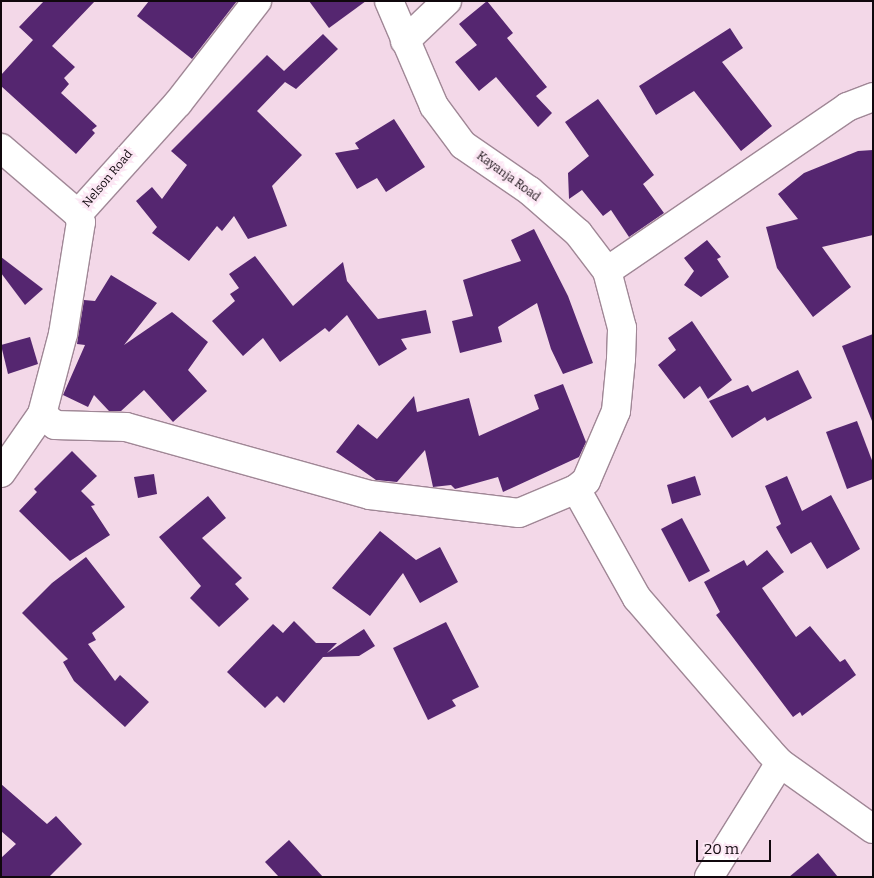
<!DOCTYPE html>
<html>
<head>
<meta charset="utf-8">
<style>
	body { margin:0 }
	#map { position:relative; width:874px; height:878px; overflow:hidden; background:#f3d8e8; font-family:Bitter,serif }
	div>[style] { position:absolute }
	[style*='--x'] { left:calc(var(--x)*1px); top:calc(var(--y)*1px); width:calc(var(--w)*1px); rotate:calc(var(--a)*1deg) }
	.building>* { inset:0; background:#552670 }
	.roads { filter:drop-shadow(1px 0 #a08796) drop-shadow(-1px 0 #a08796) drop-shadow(0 1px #a08796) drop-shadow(0 -1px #a08796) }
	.minor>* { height:28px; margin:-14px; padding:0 14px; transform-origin:14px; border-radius:14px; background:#fff }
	span { translate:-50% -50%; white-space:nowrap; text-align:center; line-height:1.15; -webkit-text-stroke:5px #fce7f4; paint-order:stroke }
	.street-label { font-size:12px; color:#10080d }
	.frame { position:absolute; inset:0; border:2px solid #10080d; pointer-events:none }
	.scale { position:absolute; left:696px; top:840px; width:75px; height:22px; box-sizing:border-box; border:2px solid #10080d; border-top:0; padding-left:6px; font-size:15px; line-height:18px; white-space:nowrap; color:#10080d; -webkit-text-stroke:4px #fce7f4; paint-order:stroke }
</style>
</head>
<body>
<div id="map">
	<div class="building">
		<div style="clip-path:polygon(44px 1px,95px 1px,52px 46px,75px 67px,64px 78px,69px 84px,61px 93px,97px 126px,92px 130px,95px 133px,76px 154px,1px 86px,1px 75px,33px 40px,19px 27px)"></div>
		<div style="clip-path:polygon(149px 1px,237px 1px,192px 59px,137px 16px)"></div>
		<div style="clip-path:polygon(309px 1px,366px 1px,329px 28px)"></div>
		<div style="clip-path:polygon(487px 1px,513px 33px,507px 38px,547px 87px,536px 96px,552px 113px,538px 127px,496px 77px,479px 91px,455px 62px,477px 45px,459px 24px)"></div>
		<div style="clip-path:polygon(730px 28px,743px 48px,722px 62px,772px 126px,741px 151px,694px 91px,656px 115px,639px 86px)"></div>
		<div style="clip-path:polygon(323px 34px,338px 49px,296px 89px,285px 82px,257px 111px,302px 155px,272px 186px,287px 226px,248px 239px,234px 216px,222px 231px,217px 226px,189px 261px,152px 233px,157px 227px,136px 201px,152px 187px,162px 199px,187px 165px,171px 151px,267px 55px,284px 71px)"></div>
		<div style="clip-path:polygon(598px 99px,654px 175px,643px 184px,664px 213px,629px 237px,611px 210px,603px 216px,582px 190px,569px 199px,568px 173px,589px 156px,565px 122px)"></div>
		<div style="clip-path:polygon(394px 119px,425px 167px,386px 192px,377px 178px,357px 189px,335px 153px,359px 149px,355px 143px)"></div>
		<div style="clip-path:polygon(873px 150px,873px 235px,822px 247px,851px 287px,813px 317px,777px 268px,766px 227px,798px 219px,778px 194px,804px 173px,858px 151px)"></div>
		<div style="clip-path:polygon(534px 229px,568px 296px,593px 363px,563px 374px,551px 349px,537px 303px,498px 327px,502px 342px,460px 353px,452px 321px,473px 316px,463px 280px,521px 261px,511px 240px)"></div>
		<div style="clip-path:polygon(707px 240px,721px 257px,717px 259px,729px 277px,701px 297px,684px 285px,694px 271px,684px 258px)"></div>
		<div style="clip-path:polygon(255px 256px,293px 306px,343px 262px,347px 281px,378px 319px,426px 310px,431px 333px,401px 339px,407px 349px,379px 366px,347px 315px,329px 332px,325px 328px,280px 362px,263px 338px,243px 356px,212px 321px,235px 301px,230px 294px,239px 288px,229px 274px)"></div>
		<div style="clip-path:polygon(1px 257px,43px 289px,25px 305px,1px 273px)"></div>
		<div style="clip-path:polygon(111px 275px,157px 303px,124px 345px,172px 312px,208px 342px,188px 370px,207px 391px,173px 422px,144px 390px,121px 411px,109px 411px,94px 395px,88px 407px,63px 395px,85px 345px,77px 344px,84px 300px,95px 301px)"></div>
		<div style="clip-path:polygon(692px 321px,732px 380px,708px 399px,700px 386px,684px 399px,658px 365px,676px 350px,668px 338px)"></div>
		<div style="clip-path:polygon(873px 334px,873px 420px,872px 421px,842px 346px)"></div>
		<div style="clip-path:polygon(30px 337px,38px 364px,8px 374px,1px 345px)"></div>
		<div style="clip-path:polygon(798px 370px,812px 398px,767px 421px,765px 417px,732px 438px,709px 401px,748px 385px,752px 392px)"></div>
		<div style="clip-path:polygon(563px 384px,586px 442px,579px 457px,503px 492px,498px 477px,455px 489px,451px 485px,433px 487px,425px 450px,397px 482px,376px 480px,336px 452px,358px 424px,377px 439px,414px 396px,417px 412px,469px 398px,479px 436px,539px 409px,534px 395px)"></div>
		<div style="clip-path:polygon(857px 421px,873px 463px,873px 479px,847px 489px,826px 432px)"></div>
		<div style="clip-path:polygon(72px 451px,97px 476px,81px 491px,95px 505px,91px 506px,110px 535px,70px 561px,19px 511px,37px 492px,34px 489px)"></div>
		<div style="clip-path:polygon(154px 474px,157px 494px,138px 498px,134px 477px)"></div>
		<div style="clip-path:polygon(695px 476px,701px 495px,672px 504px,667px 485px)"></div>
		<div style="clip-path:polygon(787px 476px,802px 511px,831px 495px,860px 549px,827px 569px,811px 542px,791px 554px,776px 527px,781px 524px,765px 486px)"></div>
		<div style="clip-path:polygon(208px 496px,226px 518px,202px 538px,242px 578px,235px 584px,249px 599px,219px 627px,190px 598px,201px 586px,159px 537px)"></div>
		<div style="clip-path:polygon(682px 518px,710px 571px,689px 582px,661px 529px)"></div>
		<div style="clip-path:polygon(380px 531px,416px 560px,440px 547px,458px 582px,420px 603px,403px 573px,370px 616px,332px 588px)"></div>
		<div style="clip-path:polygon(767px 550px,784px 572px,762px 588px,796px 637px,810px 626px,840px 662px,845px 659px,856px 675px,802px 716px,800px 712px,793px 717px,716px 615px,720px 612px,704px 582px,744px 560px,747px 566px)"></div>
		<div style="clip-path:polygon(86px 557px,125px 607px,92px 633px,96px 640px,88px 644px,115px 681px,120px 675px,149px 702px,125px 727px,74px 681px,63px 662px,68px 659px,22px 613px,52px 583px)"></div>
		<div style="clip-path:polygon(294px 621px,316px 643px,337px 643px,327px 653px,364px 629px,375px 646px,359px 656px,323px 657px,284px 703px,277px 696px,265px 708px,227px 672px,273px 624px,283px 633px)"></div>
		<div style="clip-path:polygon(446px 622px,479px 687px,452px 700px,456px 706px,428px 720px,393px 648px)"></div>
		<div style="clip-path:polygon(1px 784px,47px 824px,56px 816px,82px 844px,49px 877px,1px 877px,1px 858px,16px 844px,1px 831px)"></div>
		<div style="clip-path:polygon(289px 840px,323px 877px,279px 877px,265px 862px)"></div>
		<div style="clip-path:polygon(818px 853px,838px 877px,789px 877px)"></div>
	</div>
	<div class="roads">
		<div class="minor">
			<div style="--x:405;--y:41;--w:58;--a:-43.6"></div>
			<div style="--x:1;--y:148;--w:101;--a:40.6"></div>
			<div style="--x:607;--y:271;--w:291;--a:-34.3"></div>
			<div style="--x:847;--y:107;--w:28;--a:-21"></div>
			<div style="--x:42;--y:414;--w:17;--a:40"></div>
			<div style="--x:55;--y:425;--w:71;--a:1.6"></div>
			<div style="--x:126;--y:427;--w:253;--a:15.6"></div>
			<div style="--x:370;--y:495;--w:150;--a:6.9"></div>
			<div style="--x:519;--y:513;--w:62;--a:-22.8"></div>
			<div style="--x:576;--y:489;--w:13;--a:-39"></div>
			<div style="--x:586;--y:481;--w:76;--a:-66.8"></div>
			<div style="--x:616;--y:411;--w:52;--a:-84.5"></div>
			<div style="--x:621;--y:359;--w:31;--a:-88"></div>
			<div style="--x:622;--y:328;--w:59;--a:-104.7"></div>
			<div style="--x:607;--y:271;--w:48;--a:-127.3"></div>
			<div style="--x:578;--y:233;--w:64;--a:-138.8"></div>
			<div style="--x:530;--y:191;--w:81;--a:-145.5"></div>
			<div style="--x:463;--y:145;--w:49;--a:-126.6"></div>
			<div style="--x:434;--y:106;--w:114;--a:-113.2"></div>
			<div style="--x:1;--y:473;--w:72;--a:-55.2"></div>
			<div style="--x:42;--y:414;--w:83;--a:-75.3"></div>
			<div style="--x:63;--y:334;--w:113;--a:-80.9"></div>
			<div style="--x:81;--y:222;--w:9;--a:-111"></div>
			<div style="--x:78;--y:214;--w:149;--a:-48"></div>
			<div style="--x:178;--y:103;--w:129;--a:-52.2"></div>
			<div style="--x:576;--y:489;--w:125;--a:60.8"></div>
			<div style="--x:637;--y:598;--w:202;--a:49.2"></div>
			<div style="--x:769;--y:751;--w:16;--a:47"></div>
			<div style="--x:780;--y:763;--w:114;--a:35.4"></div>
			<div style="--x:709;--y:877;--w:134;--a:-58.1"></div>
		</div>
	</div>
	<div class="street-label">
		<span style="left:508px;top:177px;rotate:36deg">Kayanja Road</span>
		<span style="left:108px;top:179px;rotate:-50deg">Nelson Road</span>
	</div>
	<div class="frame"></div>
	<div class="scale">20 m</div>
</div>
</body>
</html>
